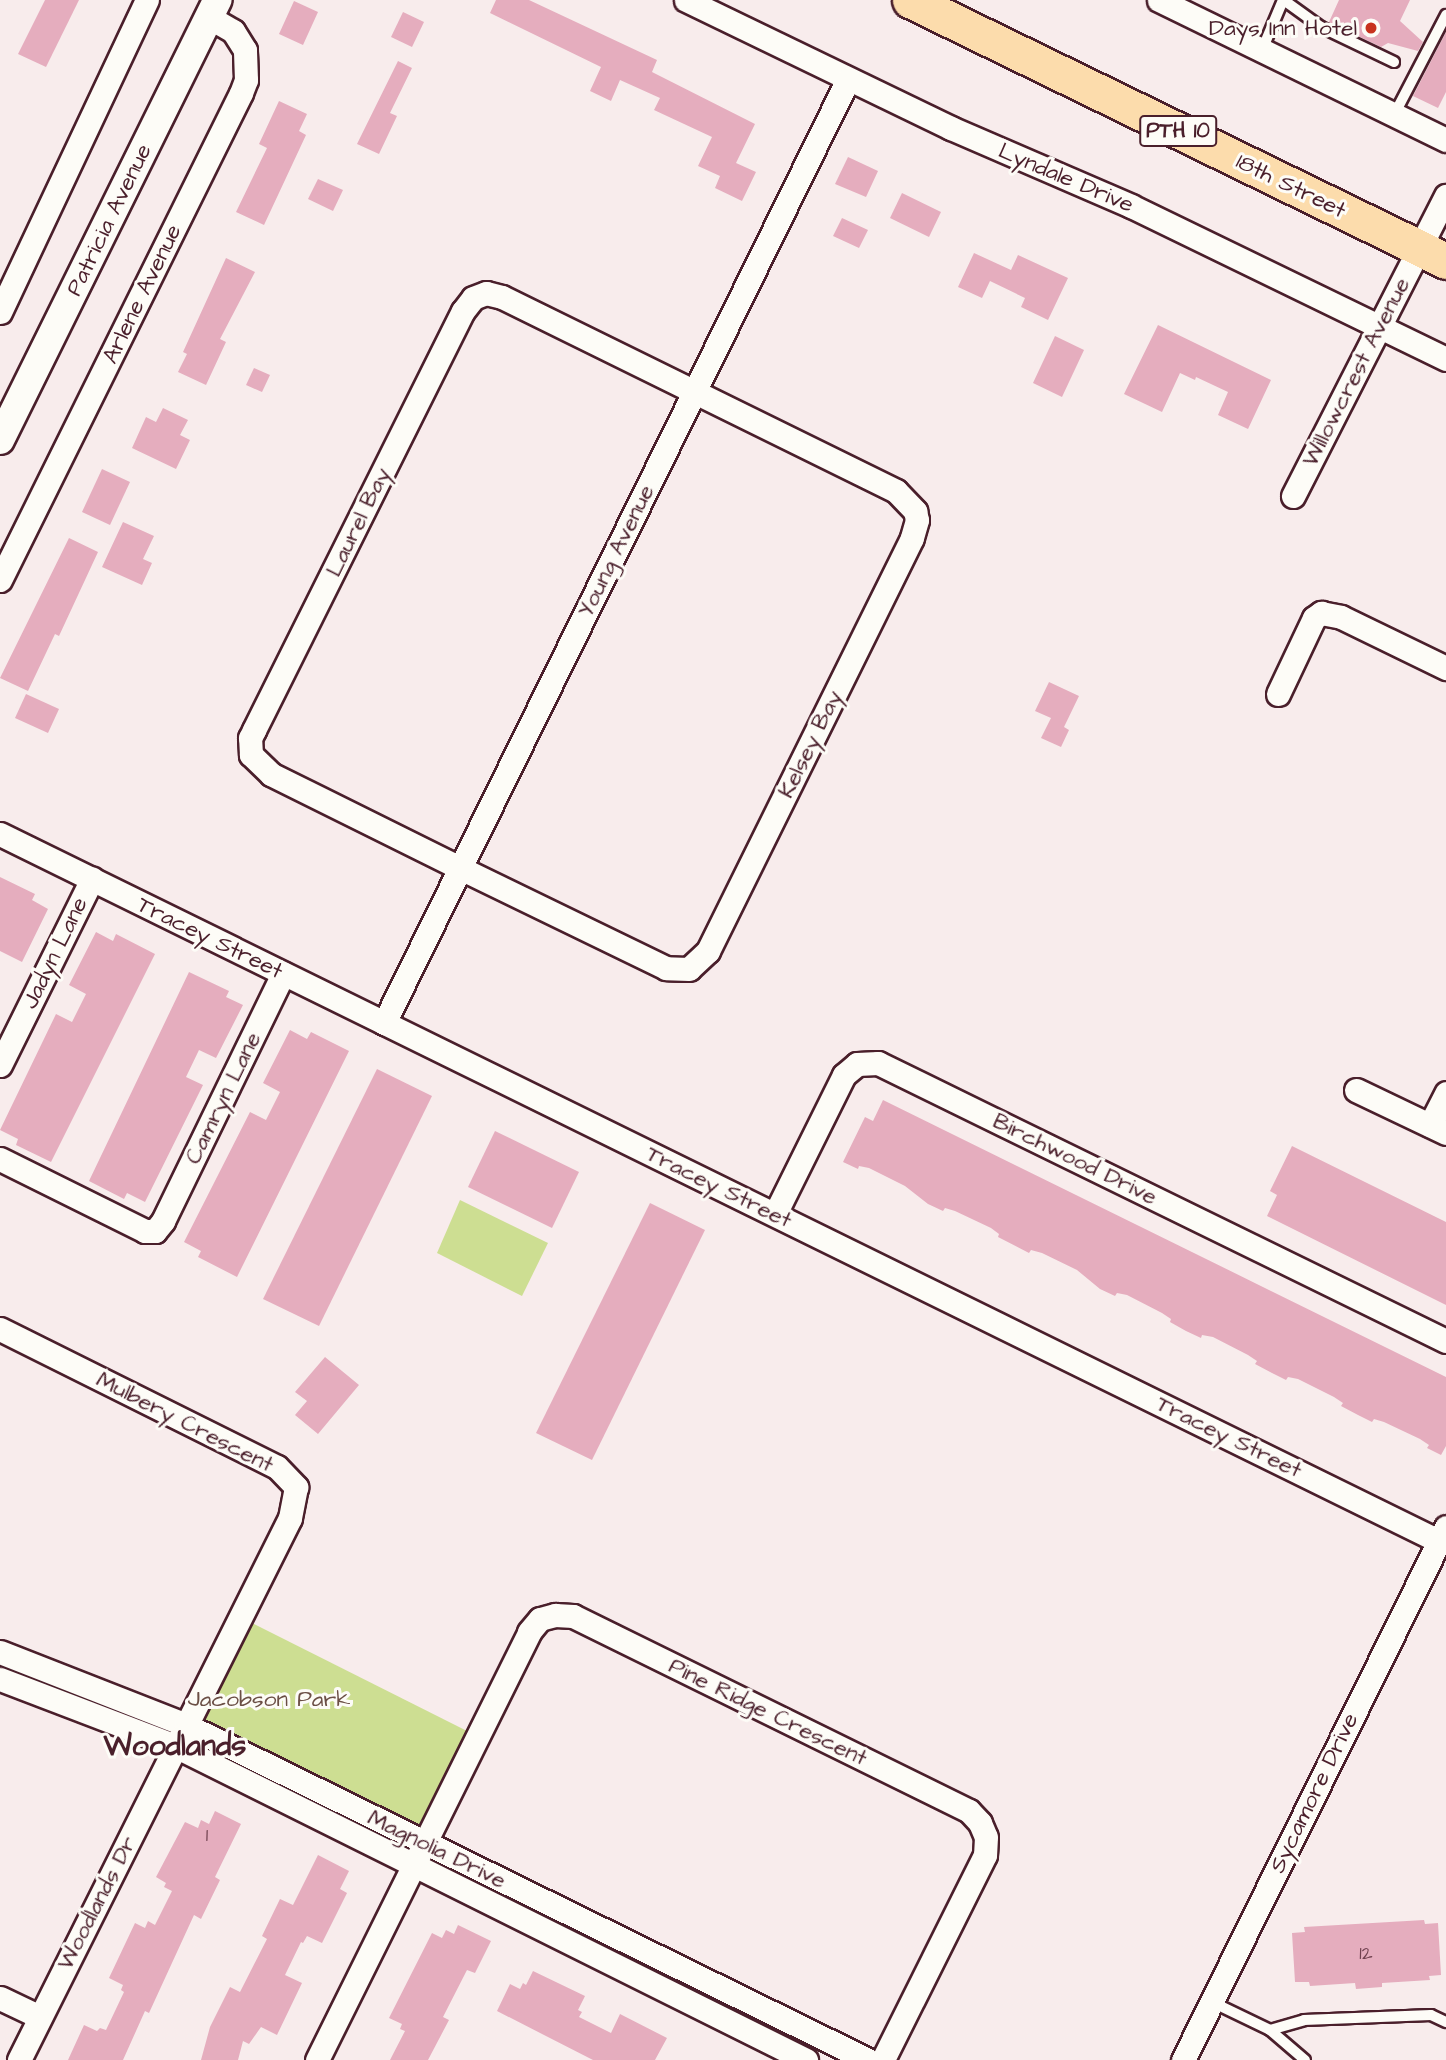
<!DOCTYPE html>
<html>
<head>
<meta charset="utf-8">
<style>
	body { margin:0 }
	#map { position:relative; width:1446px; height:2060px; overflow:hidden; background:#f8ecec; font-family:"Architects Daughter",sans-serif }
	div>[style] { position:absolute }
	[style*='--x'] { left:calc(var(--x)*1px); top:calc(var(--y)*1px); width:calc(var(--w)*1px); rotate:calc(var(--a)*1deg) }
	.green>* { inset:0; background:#cdde92 }
	.building>* { inset:0; background:#e5adbe }
	.roads { filter:drop-shadow(2px 0 #4a1f2b) drop-shadow(-2px 0 #4a1f2b) drop-shadow(0 2px #4a1f2b) drop-shadow(0 -2px #4a1f2b) }
	.service>* { height:10px; margin:-5px; padding:0 5px; transform-origin:5px; border-radius:5px; background:#fdfcf7 }
	.minor>* { height:23px; margin:-11.5px; padding:0 11.5px; transform-origin:11.5px; border-radius:11.5px; background:#fdfcf7 }
	.tertiary>* { height:28px; margin:-14px; padding:0 14px; transform-origin:14px; border-radius:14px; background:#fdfcf7 }
	.primary>* { height:35px; margin:-17.5px; padding:0 17.5px; transform-origin:17.5px; border-radius:17.5px; background:#fcdcac }
	.dots>* { width:19px; height:19px; translate:-50% -50%; box-sizing:border-box; border:4px solid #fdfcf7; border-radius:50% }
	span { translate:-50% -50%; white-space:nowrap; text-align:center; line-height:1.15; -webkit-text-stroke:6px #fdfcf7; paint-order:stroke }
	.number-label { font-size:19px; color:#714250 }
	.number-label span { -webkit-text-stroke-width:0 }
	.shield-label span { padding:2px 5px; background:#fdfcf7; border:2px solid; border-radius:5px; -webkit-text-stroke-width:0 }
	.shield-label { font-size:21px; color:#4a1f2b; font-weight:700 }
	.poi-label { font-size:23px; color:#4a1f2b }
	.right { translate:-100% -50%; text-align:right }
	.street-label { font-size:23px; color:#4a1f2b }
	.park-label { font-size:23px; color:#6b4f45 }
	.district-label { font-size:30px; color:#4a1f2b; font-weight:700 }
</style>
</head>
<body>
<div id="map">
	<div class="green">
		<div style="clip-path:polygon(460px 1200px,548px 1243px,522px 1296px,437px 1253px)"></div>
		<div style="clip-path:polygon(240px 1617px,477px 1736px,424px 1842px,186px 1725px)"></div>
	</div>
	<div class="building">
		<div style="clip-path:polygon(45px 0,79px 0,46px 67px,18px 54px)"></div>
		<div style="clip-path:polygon(496px 0,529px 0,657px 60px,652px 72px,755px 124px,736px 163px,756px 172px,742px 201px,715px 188px,720px 176px,698px 166px,712px 137px,654px 110px,660px 98px,620px 80px,611px 101px,590px 91px,601px 67px,490px 13px)"></div>
		<div style="clip-path:polygon(1339px 0,1410px 0,1400px 21px,1423px 42px,1418px 51px,1388px 43px,1381px 47px,1329px 22px)"></div>
		<div style="clip-path:polygon(294px 1px,318px 12px,303px 45px,279px 34px)"></div>
		<div style="clip-path:polygon(403px 12px,424px 22px,412px 47px,391px 37px)"></div>
		<div style="clip-path:polygon(1446px 32px,1446px 92px,1438px 108px,1413px 96px)"></div>
		<div style="clip-path:polygon(398px 61px,412px 68px,390px 113px,397px 116px,379px 154px,357px 144px)"></div>
		<div style="clip-path:polygon(279px 101px,307px 114px,299px 131px,306px 135px,264px 225px,236px 212px,267px 148px,259px 144px)"></div>
		<div style="clip-path:polygon(848px 157px,878px 171px,866px 197px,835px 184px)"></div>
		<div style="clip-path:polygon(318px 179px,343px 190px,333px 211px,308px 199px)"></div>
		<div style="clip-path:polygon(902px 193px,941px 212px,929px 237px,890px 218px)"></div>
		<div style="clip-path:polygon(842px 218px,868px 230px,859px 248px,833px 236px)"></div>
		<div style="clip-path:polygon(974px 253px,1011px 270px,1018px 255px,1068px 278px,1048px 320px,1021px 307px,1025px 298px,990px 281px,982px 298px,958px 287px)"></div>
		<div style="clip-path:polygon(226px 258px,255px 272px,220px 339px,226px 342px,206px 385px,178px 372px,187px 354px,183px 352px)"></div>
		<div style="clip-path:polygon(1158px 325px,1271px 380px,1248px 429px,1218px 415px,1228px 392px,1196px 377px,1195px 380px,1180px 373px,1162px 412px,1124px 394px)"></div>
		<div style="clip-path:polygon(1055px 336px,1084px 350px,1062px 397px,1033px 383px)"></div>
		<div style="clip-path:polygon(254px 368px,270px 375px,262px 392px,246px 385px)"></div>
		<div style="clip-path:polygon(163px 408px,188px 420px,180px 435px,190px 440px,176px 469px,132px 448px,146px 417px,156px 422px)"></div>
		<div style="clip-path:polygon(102px 469px,130px 482px,110px 525px,82px 512px)"></div>
		<div style="clip-path:polygon(123px 522px,154px 536px,143px 559px,152px 563px,142px 585px,102px 567px)"></div>
		<div style="clip-path:polygon(69px 538px,98px 552px,59px 636px,55px 634px,28px 691px,0 678px)"></div>
		<div style="clip-path:polygon(1049px 682px,1079px 696px,1064px 727px,1069px 730px,1061px 747px,1041px 738px,1051px 718px,1035px 711px)"></div>
		<div style="clip-path:polygon(26px 694px,59px 709px,48px 733px,15px 718px)"></div>
		<div style="clip-path:polygon(0 877px,35px 894px,32px 900px,48px 909px,22px 962px,0 951px)"></div>
		<div style="clip-path:polygon(96px 932px,113px 941px,116px 934px,155px 954px,51px 1162px,16px 1145px,18px 1139px,0 1130px,56px 1014px,72px 1022px,86px 994px,69px 985px)"></div>
		<div style="clip-path:polygon(189px 972px,229px 991px,226px 997px,243px 1005px,216px 1058px,199px 1050px,186px 1077px,203px 1085px,145px 1202px,127px 1193px,124px 1199px,89px 1181px)"></div>
		<div style="clip-path:polygon(290px 1030px,307px 1039px,311px 1032px,349px 1051px,237px 1277px,198px 1257px,201px 1251px,184px 1242px,250px 1112px,266px 1120px,280px 1092px,263px 1083px)"></div>
		<div style="clip-path:polygon(377px 1069px,432px 1096px,319px 1326px,263px 1299px)"></div>
		<div style="clip-path:polygon(883px 1100px,1446px 1377px,1446px 1446px,1441px 1455px,1427px 1448px,1429px 1445px,1420px 1439px,1384px 1422px,1374px 1419px,1372px 1422px,1358px 1415px,1341px 1406px,1343px 1403px,1334px 1397px,1298px 1379px,1288px 1377px,1286px 1380px,1272px 1373px,1255px 1364px,1257px 1361px,1248px 1355px,1213px 1337px,1202px 1335px,1201px 1338px,1186px 1331px,1170px 1322px,1171px 1319px,1162px 1313px,1127px 1295px,1117px 1293px,1115px 1296px,1100px 1289px,1077px 1270px,1042px 1253px,1031px 1250px,1029px 1253px,998px 1237px,999px 1234px,991px 1228px,955px 1211px,945px 1208px,943px 1211px,928px 1204px,905px 1186px,869px 1168px,859px 1166px,858px 1169px,843px 1162px,865px 1117px,873px 1121px)"></div>
		<div style="clip-path:polygon(495px 1131px,579px 1172px,552px 1228px,468px 1187px)"></div>
		<div style="clip-path:polygon(1292px 1146px,1446px 1222px,1446px 1305px,1267px 1216px,1277px 1195px,1270px 1191px)"></div>
		<div style="clip-path:polygon(650px 1203px,705px 1230px,592px 1460px,536px 1433px)"></div>
		<div style="clip-path:polygon(325px 1357px,359px 1385px,318px 1434px,295px 1415px,307px 1401px,295px 1392px)"></div>
		<div style="clip-path:polygon(215px 1811px,241px 1824px,215px 1877px,220px 1880px,201px 1919px,194px 1915px,149px 2013px,145px 2011px,123px 2060px,68px 2060px,84px 2025px,97px 2031px,100px 2028px,106px 2030px,124px 1992px,121px 1990px,123px 1985px,109px 1978px,135px 1923px,145px 1928px,148px 1921px,155px 1925px,172px 1891px,164px 1887px,166px 1883px,156px 1877px,185px 1822px,198px 1828px,201px 1820px,209px 1824px)"></div>
		<div style="clip-path:polygon(318px 1855px,349px 1871px,340px 1889px,347px 1893px,322px 1943px,307px 1936px,303px 1943px,301px 1942px,285px 1975px,302px 1983px,277px 2035px,261px 2027px,249px 2044px,243px 2041px,238px 2060px,201px 2060px,210px 2027px,230px 1987px,240px 1992px,267px 1939px,262px 1936px,280px 1899px,293px 1905px)"></div>
		<div style="clip-path:polygon(1424px 1920px,1425px 1924px,1438px 1923px,1441px 1975px,1429px 1976px,1430px 1980px,1382px 1983px,1382px 1987px,1356px 1989px,1355px 1983px,1310px 1986px,1309px 1982px,1295px 1982px,1292px 1933px,1305px 1932px,1304px 1927px)"></div>
		<div style="clip-path:polygon(458px 1925px,491px 1941px,475px 1973px,467px 1970px,443px 2017px,449px 2020px,428px 2060px,390px 2060px,405px 2031px,400px 2029px,402px 2024px,389px 2018px,432px 1933px,442px 1938px,446px 1930px,454px 1934px)"></div>
		<div style="clip-path:polygon(533px 1971px,585px 1996px,578px 2010px,582px 2012px,579px 2017px,611px 2033px,620px 2014px,667px 2038px,655px 2060px,593px 2060px,497px 2011px,510px 1984px,520px 1989px,523px 1983px,526px 1985px)"></div>
	</div>
	<div class="roads">
		<div class="service">
			<div style="--x:1285;--y:1;--w:44;--a:35.8"></div>
			<div style="--x:1321;--y:27;--w:81;--a:25.6"></div>
			<div style="--x:1262;--y:50;--w:54;--a:-67.2"></div>
			<div style="--x:1394;--y:115;--w:113;--a:-62.5"></div>
			<div style="--x:1212;--y:2002;--w:64;--a:25.8"></div>
			<div style="--x:1270;--y:2030;--w:46;--a:40.6"></div>
			<div style="--x:1270;--y:2030;--w:35;--a:-16"></div>
			<div style="--x:1304;--y:2020;--w:127;--a:-2.3"></div>
			<div style="--x:1431;--y:2015;--w:17;--a:25"></div>
		</div>
		<div class="minor">
			<div style="--x:686;--y:0;--w:294;--a:25.8"></div>
			<div style="--x:951;--y:128;--w:196;--a:23.4"></div>
			<div style="--x:1131;--y:206;--w:350;--a:25.9"></div>
			<div style="--x:1159;--y:0;--w:319;--a:26"></div>
			<div style="--x:486;--y:293;--w:16;--a:14"></div>
			<div style="--x:502;--y:297;--w:439;--a:26.2"></div>
			<div style="--x:896;--y:491;--w:28;--a:46"></div>
			<div style="--x:915;--y:511;--w:9;--a:77"></div>
			<div style="--x:917;--y:520;--w:19;--a:106"></div>
			<div style="--x:912;--y:538;--w:461;--a:116.3"></div>
			<div style="--x:708;--y:951;--w:26;--a:137"></div>
			<div style="--x:689;--y:969;--w:23;--a:-178"></div>
			<div style="--x:666;--y:968;--w:229;--a:-154.1"></div>
			<div style="--x:460;--y:868;--w:211;--a:-153.6"></div>
			<div style="--x:271;--y:774;--w:28;--a:-136"></div>
			<div style="--x:251;--y:755;--w:17;--a:-93"></div>
			<div style="--x:250;--y:738;--w:9;--a:-63"></div>
			<div style="--x:254;--y:730;--w:468;--a:-63.5"></div>
			<div style="--x:463;--y:311;--w:16;--a:-52"></div>
			<div style="--x:473;--y:298;--w:14;--a:-21"></div>
			<div style="--x:0;--y:312;--w:345;--a:-64.8"></div>
			<div style="--x:1293;--y:496;--w:337;--a:-63"></div>
			<div style="--x:0;--y:580;--w:543;--a:-63.67"></div>
			<div style="--x:241;--y:93;--w:14;--a:-69"></div>
			<div style="--x:246;--y:80;--w:30;--a:-92"></div>
			<div style="--x:245;--y:50;--w:22;--a:-122"></div>
			<div style="--x:233;--y:31;--w:28;--a:-150"></div>
			<div style="--x:1278;--y:694;--w:84;--a:-64.7"></div>
			<div style="--x:1314;--y:618;--w:9;--a:-36"></div>
			<div style="--x:1321;--y:613;--w:20;--a:11"></div>
			<div style="--x:1341;--y:617;--w:117;--a:25.9"></div>
			<div style="--x:0;--y:834;--w:1603;--a:26.17"></div>
			<div style="--x:384;--y:1023;--w:1052;--a:-63.82"></div>
			<div style="--x:0;--y:1065;--w:208;--a:-63.7"></div>
			<div style="--x:1356;--y:1090;--w:100;--a:25.5"></div>
			<div style="--x:1430;--y:1125;--w:36;--a:-63"></div>
			<div style="--x:0;--y:1159;--w:162;--a:26.4"></div>
			<div style="--x:145;--y:1231;--w:10;--a:0"></div>
			<div style="--x:155;--y:1231;--w:13;--a:-51"></div>
			<div style="--x:163;--y:1221;--w:275;--a:-64.1"></div>
			<div style="--x:775;--y:1214;--w:155;--a:-63.6"></div>
			<div style="--x:844;--y:1075;--w:17;--a:-40"></div>
			<div style="--x:857;--y:1064;--w:21;--a:-3"></div>
			<div style="--x:878;--y:1063;--w:632;--a:26.08"></div>
			<div style="--x:0;--y:1329;--w:309;--a:26.5"></div>
			<div style="--x:277;--y:1467;--w:28;--a:46"></div>
			<div style="--x:296;--y:1487;--w:32;--a:101"></div>
			<div style="--x:290;--y:1518;--w:606;--a:116.57"></div>
			<div style="--x:0;--y:1652;--w:200;--a:21.4"></div>
			<div style="--x:186;--y:1725;--w:760;--a:26.16"></div>
			<div style="--x:0;--y:1679;--w:187;--a:20.9"></div>
			<div style="--x:175;--y:1746;--w:705;--a:26.46"></div>
			<div style="--x:0;--y:1998;--w:44;--a:25.4"></div>
			<div style="--x:317;--y:2060;--w:478;--a:-63.6"></div>
			<div style="--x:529;--y:1632;--w:17;--a:-50"></div>
			<div style="--x:540;--y:1619;--w:16;--a:-15"></div>
			<div style="--x:555;--y:1615;--w:18;--a:3"></div>
			<div style="--x:573;--y:1616;--w:441;--a:26.2"></div>
			<div style="--x:969;--y:1811;--w:16;--a:47"></div>
			<div style="--x:980;--y:1823;--w:15;--a:67"></div>
			<div style="--x:986;--y:1837;--w:18;--a:93"></div>
			<div style="--x:985;--y:1855;--w:229;--a:116.5"></div>
			<div style="--x:1183;--y:2060;--w:594;--a:-63.74"></div>
		</div>
		<div class="tertiary">
			<div style="--x:0;--y:440;--w:491;--a:-63.7"></div>
		</div>
		<div class="primary">
			<div style="--x:910;--y:0;--w:596;--a:25.96"></div>
		</div>
	</div>
	<div class="dots">
		<div style="left:1371px;top:28px;background:#c8321e"></div>
	</div>
	<div class="number-label">
		<span style="left:207px;top:1836px">1</span>
		<span style="left:1366px;top:1954px">12</span>
	</div>
	<div class="shield-label">
		<span style="left:1178px;top:131px">PTH 10</span>
	</div>
	<div class="poi-label">
		<span class="right" style="left:1357px;top:28px">Days Inn Hotel</span>
	</div>
	<div class="street-label">
		<span style="left:1066px;top:178px;rotate:23deg">Lyndale Drive</span>
		<span style="left:1291px;top:186px;rotate:26deg">18th Street</span>
		<span style="left:109px;top:220px;rotate:-64deg">Patricia Avenue</span>
		<span style="left:142px;top:294px;rotate:-64deg">Arlene Avenue</span>
		<span style="left:1356px;top:372px;rotate:-63deg">Willowcrest Avenue</span>
		<span style="left:358px;top:522px;rotate:-64deg">Laurel Bay</span>
		<span style="left:616px;top:551px;rotate:-64deg">Young Avenue</span>
		<span style="left:810px;top:744px;rotate:-64deg">Kelsey Bay</span>
		<span style="left:210px;top:938px;rotate:26deg">Tracey Street</span>
		<span style="left:55px;top:953px;rotate:-64deg">Jadyn Lane</span>
		<span style="left:223px;top:1098px;rotate:-64deg">Camryn Lane</span>
		<span style="left:1075px;top:1159px;rotate:26deg">Birchwood Drive</span>
		<span style="left:719px;top:1187px;rotate:26deg">Tracey Street</span>
		<span style="left:185px;top:1422px;rotate:27deg">Mulbery Crescent</span>
		<span style="left:1229px;top:1437px;rotate:26deg">Tracey Street</span>
		<span style="left:768px;top:1712px;rotate:26deg">Pine Ridge Crescent</span>
		<span style="left:1314px;top:1793px;rotate:-64deg">Sycamore Drive</span>
		<span style="left:437px;top:1849px;rotate:26deg">Magnolia Drive</span>
		<span style="left:97px;top:1903px;rotate:-63deg">Woodlands Dr</span>
	</div>
	<div class="park-label">
		<span style="left:269px;top:1699px">Jacobson Park</span>
	</div>
	<div class="district-label">
		<span style="left:175px;top:1746px">Woodlands</span>
	</div>
</div>
</body>
</html>
